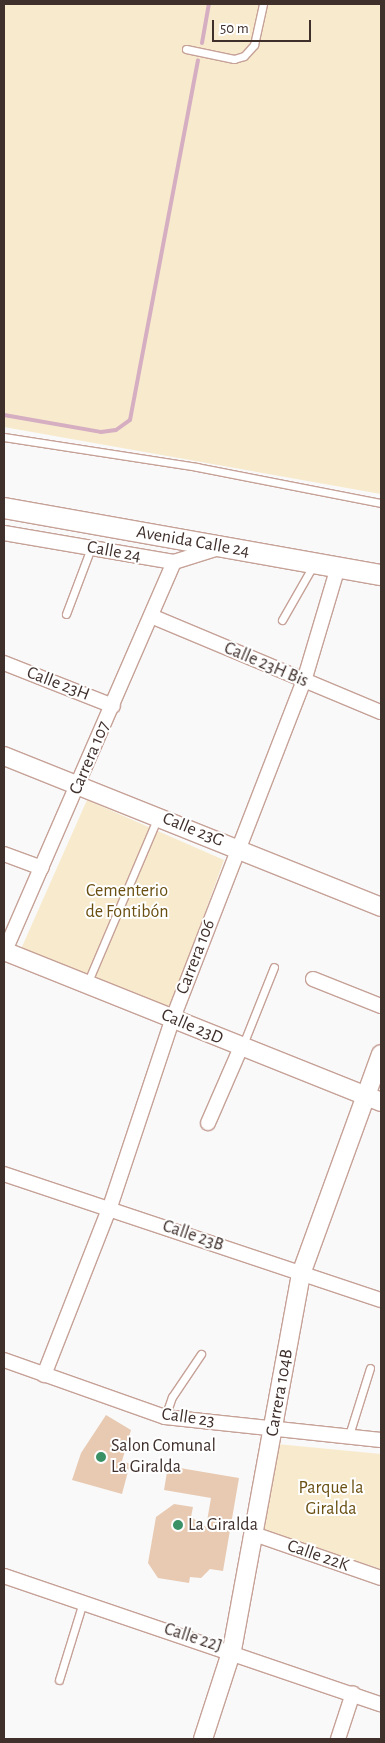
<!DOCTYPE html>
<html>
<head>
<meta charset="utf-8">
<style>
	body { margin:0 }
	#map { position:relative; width:385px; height:1743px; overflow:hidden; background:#f9f9f9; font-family:"Alegreya Sans",sans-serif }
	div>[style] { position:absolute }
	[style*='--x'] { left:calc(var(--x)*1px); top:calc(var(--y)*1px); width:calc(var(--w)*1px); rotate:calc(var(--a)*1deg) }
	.green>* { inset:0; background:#f8eacd }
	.stream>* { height:4px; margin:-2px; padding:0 2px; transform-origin:2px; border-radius:2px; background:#d5aec2 }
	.building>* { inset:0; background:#e8cab2 }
	.roads { filter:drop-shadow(1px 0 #c6a197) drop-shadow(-1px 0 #c6a197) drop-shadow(0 1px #c6a197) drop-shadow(0 -1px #c6a197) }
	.service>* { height:7px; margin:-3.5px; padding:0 3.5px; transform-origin:3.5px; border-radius:3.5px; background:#fff }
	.minor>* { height:14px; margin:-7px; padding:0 7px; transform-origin:7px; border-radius:7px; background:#fff }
	.tertiary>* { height:18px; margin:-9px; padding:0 9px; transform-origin:9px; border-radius:9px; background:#fff }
	.secondary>* { height:20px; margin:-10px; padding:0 10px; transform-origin:10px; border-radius:10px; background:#fff }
	.dots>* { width:14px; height:14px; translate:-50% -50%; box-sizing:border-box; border:2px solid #fff; border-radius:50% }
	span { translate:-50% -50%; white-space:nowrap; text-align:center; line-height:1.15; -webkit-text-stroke:4px #fff; paint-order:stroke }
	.street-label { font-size:18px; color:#3f302c }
	.park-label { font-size:18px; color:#694f11 }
	.poi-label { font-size:18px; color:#3f302c }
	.left { translate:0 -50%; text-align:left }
	.frame { position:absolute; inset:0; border:5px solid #3f302c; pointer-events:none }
	.scale { position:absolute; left:212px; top:20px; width:99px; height:22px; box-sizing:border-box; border:2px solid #3f302c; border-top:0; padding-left:6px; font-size:15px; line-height:18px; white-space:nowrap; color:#3f302c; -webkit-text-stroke:4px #fff; paint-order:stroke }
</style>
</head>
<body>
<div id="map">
	<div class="green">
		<div style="clip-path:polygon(4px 4px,381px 4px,381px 494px,4px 427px)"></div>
		<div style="clip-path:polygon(87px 800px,224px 860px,170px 1009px,21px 949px)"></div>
		<div style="clip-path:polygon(277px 1444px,381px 1454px,381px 1569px,260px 1530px)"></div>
	</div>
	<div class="stream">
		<div style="--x:202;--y:43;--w:40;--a:-80"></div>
		<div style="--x:4;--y:415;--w:98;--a:9.9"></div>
		<div style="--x:101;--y:432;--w:15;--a:-8"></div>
		<div style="--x:116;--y:430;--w:17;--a:-36"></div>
		<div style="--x:130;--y:420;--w:366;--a:-79.3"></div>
	</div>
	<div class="building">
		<div style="clip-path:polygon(106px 1415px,131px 1430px,122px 1461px,130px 1464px,122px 1494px,72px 1480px,81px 1453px)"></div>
		<div style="clip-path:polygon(168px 1466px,239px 1478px,223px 1571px,210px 1569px,201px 1578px,190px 1577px,189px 1583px,158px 1578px,148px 1563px,156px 1517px,174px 1504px,193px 1507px,191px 1517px,206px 1527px,211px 1498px,164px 1490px)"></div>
	</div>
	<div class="roads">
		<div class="service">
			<div style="--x:186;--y:49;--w:49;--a:11.8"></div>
			<div style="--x:234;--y:59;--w:10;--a:-17"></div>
			<div style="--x:244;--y:56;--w:15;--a:-48"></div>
			<div style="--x:254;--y:45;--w:42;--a:-77.6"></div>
			<div style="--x:4;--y:437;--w:195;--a:8.8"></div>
			<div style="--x:197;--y:467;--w:187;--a:11.1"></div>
			<div style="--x:66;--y:614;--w:71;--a:-69.3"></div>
			<div style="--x:282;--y:620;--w:64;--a:-60.3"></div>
			<div style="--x:87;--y:984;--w:179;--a:-67"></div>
			<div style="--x:242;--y:1047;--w:86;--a:-68.2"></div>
			<div style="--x:165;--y:1417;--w:21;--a:-71"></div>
			<div style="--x:172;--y:1397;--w:52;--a:-56"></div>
			<div style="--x:349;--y:1435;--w:70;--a:-72.6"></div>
			<div style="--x:59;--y:1680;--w:82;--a:-72.9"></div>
		</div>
		<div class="minor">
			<div style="--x:4;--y:533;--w:172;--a:9.7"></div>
			<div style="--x:174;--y:562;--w:50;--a:-17.4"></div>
			<div style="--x:151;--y:616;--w:249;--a:22.7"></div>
			<div style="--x:4;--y:663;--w:117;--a:21.5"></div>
			<div style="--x:4;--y:854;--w:40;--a:20.2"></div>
			<div style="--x:4;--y:953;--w:426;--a:-66.5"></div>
			<div style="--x:313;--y:979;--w:73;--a:21.7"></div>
			<div style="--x:208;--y:1123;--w:83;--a:-66.5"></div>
			<div style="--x:4;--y:1174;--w:397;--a:18.5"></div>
			<div style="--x:4;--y:1360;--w:171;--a:19.5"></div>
			<div style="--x:165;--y:1417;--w:217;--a:6.1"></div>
			<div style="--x:44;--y:1375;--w:180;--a:-68.6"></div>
			<div style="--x:110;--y:1207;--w:199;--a:-71.6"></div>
			<div style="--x:173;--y:1018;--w:362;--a:-68.8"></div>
			<div style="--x:304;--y:681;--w:119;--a:-73.4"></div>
			<div style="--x:254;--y:1534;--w:134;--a:19.1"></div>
			<div style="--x:4;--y:1576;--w:398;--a:18.8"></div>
			<div style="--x:338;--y:1739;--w:48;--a:-71.9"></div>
		</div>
		<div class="tertiary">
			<div style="--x:4;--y:756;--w:406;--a:21.8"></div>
			<div style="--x:4;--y:951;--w:406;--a:21.8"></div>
			<div style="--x:203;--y:1739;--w:94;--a:-72"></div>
			<div style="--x:232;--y:1650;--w:382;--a:-79.6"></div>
			<div style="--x:301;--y:1274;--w:234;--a:-70"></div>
		</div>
		<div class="secondary">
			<div style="--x:4;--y:508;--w:383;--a:10.1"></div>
		</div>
	</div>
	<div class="dots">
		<div style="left:101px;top:1457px;background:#3a9165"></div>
		<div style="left:178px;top:1525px;background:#3a9165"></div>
	</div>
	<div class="street-label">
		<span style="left:193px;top:542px;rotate:10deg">Avenida Calle 24</span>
		<span style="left:114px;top:552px;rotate:10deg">Calle 24</span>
		<span style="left:266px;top:665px;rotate:23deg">Calle 23H Bis</span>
		<span style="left:58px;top:684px;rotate:21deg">Calle 23H</span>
		<span style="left:90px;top:758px;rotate:-67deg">Carrera 107</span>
		<span style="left:193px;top:830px;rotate:22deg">Calle 23G</span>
		<span style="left:196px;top:957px;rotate:-69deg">Carrera 106</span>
		<span style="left:192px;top:1027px;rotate:23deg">Calle 23D</span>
		<span style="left:193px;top:1236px;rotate:19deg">Calle 23B</span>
		<span style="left:280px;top:1393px;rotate:-80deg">Carrera 104B</span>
		<span style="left:188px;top:1418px;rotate:8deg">Calle 23</span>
		<span style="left:318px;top:1556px;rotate:19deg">Calle 22K</span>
		<span style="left:193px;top:1638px;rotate:18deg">Calle 22J</span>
	</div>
	<div class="park-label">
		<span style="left:127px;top:902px">Cementerio<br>de Fontibón</span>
		<span style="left:331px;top:1499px">Parque la<br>Giralda</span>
	</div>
	<div class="poi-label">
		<span class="left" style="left:111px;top:1457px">Salon Comunal<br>La Giralda</span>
		<span class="left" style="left:188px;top:1525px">La Giralda</span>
	</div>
	<div class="frame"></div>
	<div class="scale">50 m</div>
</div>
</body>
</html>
